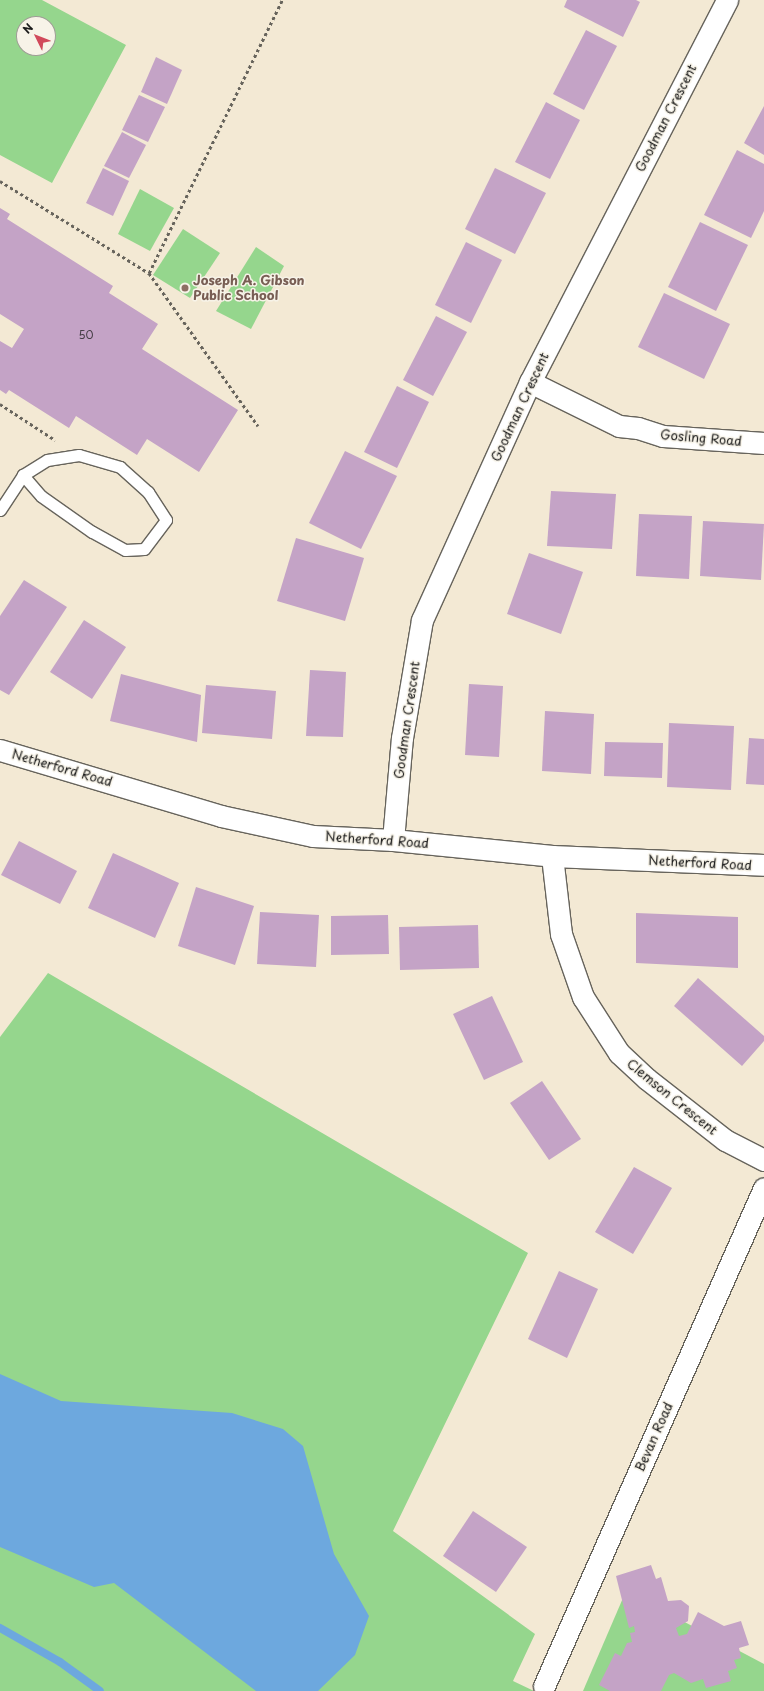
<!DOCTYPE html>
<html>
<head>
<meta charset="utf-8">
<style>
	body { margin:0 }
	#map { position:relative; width:764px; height:1691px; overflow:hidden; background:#f3e9d4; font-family:"Playpen Sans",sans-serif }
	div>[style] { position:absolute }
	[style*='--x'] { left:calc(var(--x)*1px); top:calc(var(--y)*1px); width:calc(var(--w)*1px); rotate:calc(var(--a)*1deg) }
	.green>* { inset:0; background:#95d68d }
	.water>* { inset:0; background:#6da8de }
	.stream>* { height:8px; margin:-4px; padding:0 4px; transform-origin:4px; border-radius:4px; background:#6da8de }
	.building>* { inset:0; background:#c4a3c6 }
	.path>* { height:2.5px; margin-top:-1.25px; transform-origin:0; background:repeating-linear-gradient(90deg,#67645c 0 3px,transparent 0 6px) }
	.roads { filter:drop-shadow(1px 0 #67645c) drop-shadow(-1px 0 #67645c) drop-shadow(0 1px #67645c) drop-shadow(0 -1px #67645c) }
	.service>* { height:11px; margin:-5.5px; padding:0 5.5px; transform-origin:5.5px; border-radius:5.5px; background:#fff }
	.minor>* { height:21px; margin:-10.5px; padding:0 10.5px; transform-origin:10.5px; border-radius:10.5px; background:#fff }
	.dots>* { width:11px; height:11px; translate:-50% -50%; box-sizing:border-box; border:2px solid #f7f3e8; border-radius:50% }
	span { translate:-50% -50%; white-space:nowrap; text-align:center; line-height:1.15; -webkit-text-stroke:3px #f7f3e8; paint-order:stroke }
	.number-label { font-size:11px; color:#463e46 }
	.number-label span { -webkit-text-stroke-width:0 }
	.street-label { font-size:13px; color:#1c1c1c }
	.education-label { font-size:13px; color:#785e54; font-weight:700 }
	.left { translate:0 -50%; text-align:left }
	.north { position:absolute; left:16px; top:16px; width:40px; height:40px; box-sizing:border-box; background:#f7f3e8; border:1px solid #9f9d96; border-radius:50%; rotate:313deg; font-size:11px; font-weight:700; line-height:16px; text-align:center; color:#1c1c1c }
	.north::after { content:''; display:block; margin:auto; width:14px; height:18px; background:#d1495b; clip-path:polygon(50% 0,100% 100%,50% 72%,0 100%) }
</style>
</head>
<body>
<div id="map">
	<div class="green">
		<div style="clip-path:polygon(evenodd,0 0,42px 0,126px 45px,52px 183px,0 155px,0 0,24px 24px,48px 24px,48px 48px,24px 48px,24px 24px)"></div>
		<div style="clip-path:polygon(140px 189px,174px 208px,150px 251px,118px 234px)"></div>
		<div style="clip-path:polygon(183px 229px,220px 253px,190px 298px,153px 275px)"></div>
		<div style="clip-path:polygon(256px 247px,284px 266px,251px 329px,216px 311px)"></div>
		<div style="clip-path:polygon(48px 973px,528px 1253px,393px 1531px,535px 1634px,513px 1681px,534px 1691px,0 1691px,0 1037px)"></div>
		<div style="clip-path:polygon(626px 1591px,764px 1664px,764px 1691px,583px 1691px)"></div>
	</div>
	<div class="water">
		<div style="clip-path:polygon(0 1374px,61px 1401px,232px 1413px,283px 1429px,303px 1446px,334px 1554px,369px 1616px,355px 1655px,318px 1691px,256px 1691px,114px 1583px,94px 1587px,0 1547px)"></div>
	</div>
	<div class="stream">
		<div style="--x:0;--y:1628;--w:69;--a:29.5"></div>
		<div style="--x:60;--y:1662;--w:49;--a:35.9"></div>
	</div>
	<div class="building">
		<div style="clip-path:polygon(567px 0,636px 0,640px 2px,623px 37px,564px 7px)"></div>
		<div style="clip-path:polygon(586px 30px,617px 46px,584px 110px,553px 94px)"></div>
		<div style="clip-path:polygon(156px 57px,182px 70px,167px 104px,141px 92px)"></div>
		<div style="clip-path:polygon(139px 95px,165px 107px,148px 142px,122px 130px)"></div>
		<div style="clip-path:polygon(546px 102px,580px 120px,550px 179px,515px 162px)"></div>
		<div style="clip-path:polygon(764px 106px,764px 155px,744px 143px)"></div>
		<div style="clip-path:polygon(122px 132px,146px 145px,129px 178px,104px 166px)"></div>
		<div style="clip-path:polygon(737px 150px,764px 164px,764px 211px,751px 238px,704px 215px)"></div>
		<div style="clip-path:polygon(103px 168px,129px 181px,113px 216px,86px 203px)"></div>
		<div style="clip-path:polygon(495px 168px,546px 193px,515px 254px,465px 229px)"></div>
		<div style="clip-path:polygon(0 208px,10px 214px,7px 219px,113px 286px,109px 293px,158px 324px,142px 349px,238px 410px,199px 472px,147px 439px,137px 455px,76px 416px,69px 428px,9px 390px,6px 394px,0 390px,0 341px,12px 348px,24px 329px,0 314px)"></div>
		<div style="clip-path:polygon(700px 222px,748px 245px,716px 311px,668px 287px)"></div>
		<div style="clip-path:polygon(466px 242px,502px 260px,471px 323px,435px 305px)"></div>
		<div style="clip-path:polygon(664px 293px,730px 324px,704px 379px,638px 347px)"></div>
		<div style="clip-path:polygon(436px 316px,467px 332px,433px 396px,403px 380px)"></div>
		<div style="clip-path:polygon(397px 386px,429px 402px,397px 468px,364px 452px)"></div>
		<div style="clip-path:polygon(345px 451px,397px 476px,361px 549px,309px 523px)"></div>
		<div style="clip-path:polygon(551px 491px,616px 494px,612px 549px,547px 546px)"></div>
		<div style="clip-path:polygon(639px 514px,692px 516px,689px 579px,636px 576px)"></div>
		<div style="clip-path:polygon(703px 521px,764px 524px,761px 580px,700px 576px)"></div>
		<div style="clip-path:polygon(296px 538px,364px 558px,345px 621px,277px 601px)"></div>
		<div style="clip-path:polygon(529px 553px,583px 572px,561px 634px,507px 614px)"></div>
		<div style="clip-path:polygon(24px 580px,67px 607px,9px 695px,0 690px,0 616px)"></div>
		<div style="clip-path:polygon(84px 620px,126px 647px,92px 699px,50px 672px)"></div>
		<div style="clip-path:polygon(310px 670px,346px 672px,343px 737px,306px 736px)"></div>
		<div style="clip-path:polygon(121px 674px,201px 695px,197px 742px,110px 721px)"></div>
		<div style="clip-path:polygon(469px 684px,503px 686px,499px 757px,465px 755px)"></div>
		<div style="clip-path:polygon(206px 685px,276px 691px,272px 739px,202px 733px)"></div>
		<div style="clip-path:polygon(545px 711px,594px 714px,591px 774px,542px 771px)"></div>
		<div style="clip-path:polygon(669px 723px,734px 726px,731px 790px,667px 787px)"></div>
		<div style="clip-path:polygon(749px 738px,764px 739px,764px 785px,746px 784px)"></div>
		<div style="clip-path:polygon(605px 742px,663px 743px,662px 778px,604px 776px)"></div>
		<div style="clip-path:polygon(19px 841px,77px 871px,60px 904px,1px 875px)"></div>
		<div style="clip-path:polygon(113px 853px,179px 883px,155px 938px,88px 908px)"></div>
		<div style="clip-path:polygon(196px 887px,254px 906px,235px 965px,178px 946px)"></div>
		<div style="clip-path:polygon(260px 912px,319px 915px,316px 967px,257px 964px)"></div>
		<div style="clip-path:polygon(636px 913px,738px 917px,738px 968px,636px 963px)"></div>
		<div style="clip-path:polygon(388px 915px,389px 954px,331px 955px,331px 916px)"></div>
		<div style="clip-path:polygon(478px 925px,479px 968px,400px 970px,399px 927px)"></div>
		<div style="clip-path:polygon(698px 978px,764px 1036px,764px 1041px,742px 1066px,674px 1006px)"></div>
		<div style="clip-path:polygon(492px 996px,523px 1062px,484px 1080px,453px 1014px)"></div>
		<div style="clip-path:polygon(542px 1081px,581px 1139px,549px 1160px,510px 1103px)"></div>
		<div style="clip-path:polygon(634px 1167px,672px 1188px,633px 1254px,595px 1232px)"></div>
		<div style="clip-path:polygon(559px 1271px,598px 1289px,567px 1358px,528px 1339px)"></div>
		<div style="clip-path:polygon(473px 1511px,527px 1547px,496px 1592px,443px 1556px)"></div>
		<div style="clip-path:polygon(651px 1565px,656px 1579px,661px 1577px,668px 1601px,681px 1600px,689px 1606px,688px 1621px,676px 1628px,679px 1636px,687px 1634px,698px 1612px,724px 1626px,741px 1621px,749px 1645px,739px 1648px,741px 1658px,734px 1660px,737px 1668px,728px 1671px,731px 1681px,706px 1688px,703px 1679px,691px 1683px,674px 1673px,669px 1675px,661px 1691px,610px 1691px,599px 1685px,615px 1653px,621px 1656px,627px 1643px,632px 1642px,630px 1633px,635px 1632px,634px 1626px,629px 1628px,616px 1576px)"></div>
	</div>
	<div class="path">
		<div style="--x:0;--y:181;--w:175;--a:31.7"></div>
		<div style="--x:149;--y:273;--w:188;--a:54.5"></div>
		<div style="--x:149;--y:273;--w:304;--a:-64"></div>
		<div style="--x:0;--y:404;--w:66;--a:33.2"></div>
	</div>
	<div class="roads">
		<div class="service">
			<div style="--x:0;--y:510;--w:42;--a:-56.7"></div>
			<div style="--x:23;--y:475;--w:28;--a:-32"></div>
			<div style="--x:47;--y:460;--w:32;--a:-9"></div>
			<div style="--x:79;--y:455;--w:43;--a:16.3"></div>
			<div style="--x:120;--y:467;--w:38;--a:42"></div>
			<div style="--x:148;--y:492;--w:33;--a:57"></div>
			<div style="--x:166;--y:520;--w:36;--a:127"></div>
			<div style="--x:144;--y:549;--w:19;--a:177"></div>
			<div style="--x:125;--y:550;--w:38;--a:-151"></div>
			<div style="--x:92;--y:532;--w:62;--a:-144.8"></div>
			<div style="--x:41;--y:496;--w:28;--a:-131"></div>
		</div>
		<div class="minor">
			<div style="--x:530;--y:382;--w:99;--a:26.3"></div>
			<div style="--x:619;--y:426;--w:19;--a:6"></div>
			<div style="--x:638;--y:428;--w:26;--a:18"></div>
			<div style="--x:663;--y:436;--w:101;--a:4"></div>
			<div style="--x:0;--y:750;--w:231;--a:16.6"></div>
			<div style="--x:221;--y:816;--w:94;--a:12.3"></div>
			<div style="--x:313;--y:836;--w:80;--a:2.9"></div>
			<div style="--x:393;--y:840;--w:160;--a:5.7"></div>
			<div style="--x:552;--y:856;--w:212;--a:2.4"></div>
			<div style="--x:393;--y:840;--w:102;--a:-85"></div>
			<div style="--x:402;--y:738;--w:120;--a:-80.4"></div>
			<div style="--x:422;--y:620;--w:261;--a:-65.6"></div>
			<div style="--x:530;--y:382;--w:430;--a:-62.7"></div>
			<div style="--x:552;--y:856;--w:79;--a:83.4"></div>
			<div style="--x:561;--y:934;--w:67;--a:70.8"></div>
			<div style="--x:583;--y:997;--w:67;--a:57.3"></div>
			<div style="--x:619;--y:1053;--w:38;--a:43"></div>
			<div style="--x:647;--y:1079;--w:99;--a:38"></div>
			<div style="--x:725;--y:1140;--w:44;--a:27.1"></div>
			<div style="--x:544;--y:1686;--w:544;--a:-66.17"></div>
		</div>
	</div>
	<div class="dots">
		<div style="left:185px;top:288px;background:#8d6e63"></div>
	</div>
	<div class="number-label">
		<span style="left:86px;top:335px">50</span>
	</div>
	<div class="street-label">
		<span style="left:666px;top:118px;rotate:-63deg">Goodman Crescent</span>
		<span style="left:520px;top:407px;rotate:-65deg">Goodman Crescent</span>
		<span style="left:701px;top:438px;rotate:5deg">Gosling Road</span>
		<span style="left:407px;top:720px;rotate:-82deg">Goodman Crescent</span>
		<span style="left:62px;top:768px;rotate:16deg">Netherford Road</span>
		<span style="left:377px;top:840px;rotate:4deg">Netherford Road</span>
		<span style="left:700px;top:863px;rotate:3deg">Netherford Road</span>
		<span style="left:672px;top:1097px;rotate:39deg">Clemson Crescent</span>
		<span style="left:654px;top:1437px;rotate:-66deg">Bevan Road</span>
	</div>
	<div class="education-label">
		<span class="left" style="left:193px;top:288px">Joseph A. Gibson<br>Public School</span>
	</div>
	<div class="north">N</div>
</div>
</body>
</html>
